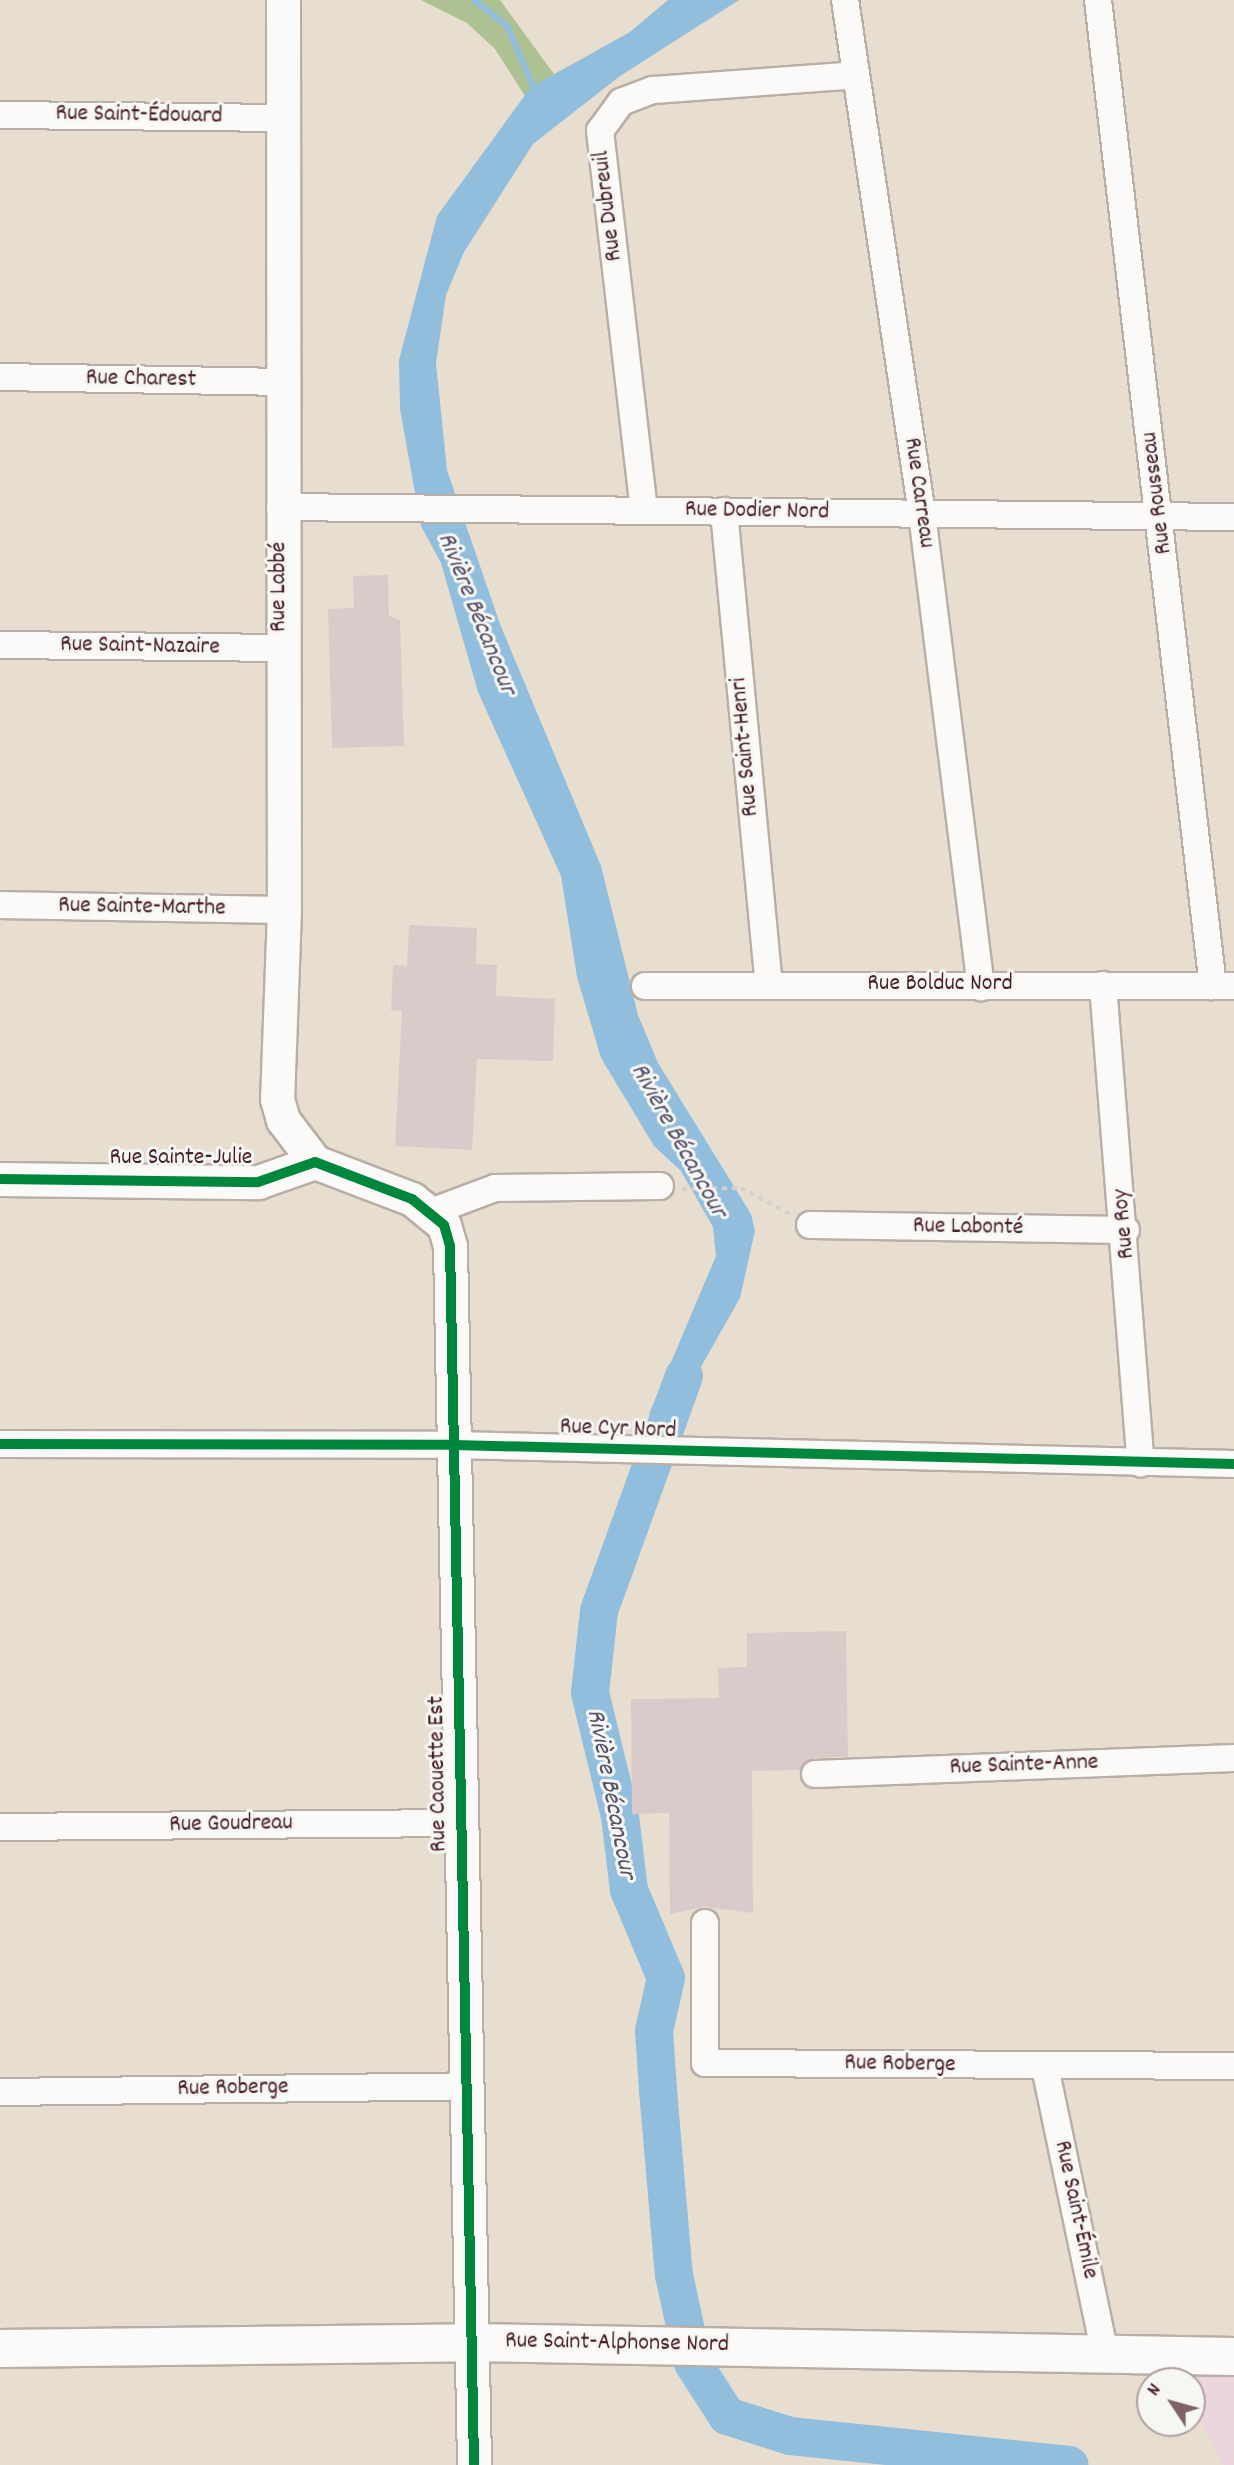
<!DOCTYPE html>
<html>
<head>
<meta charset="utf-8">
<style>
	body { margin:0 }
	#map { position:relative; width:1234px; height:2465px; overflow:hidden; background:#e7ded0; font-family:Dekko,sans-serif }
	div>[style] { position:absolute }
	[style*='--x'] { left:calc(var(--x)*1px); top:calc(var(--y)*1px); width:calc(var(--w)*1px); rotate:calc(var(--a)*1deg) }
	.built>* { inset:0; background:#ebd6dd }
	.forest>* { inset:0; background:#aec192 }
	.water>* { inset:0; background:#92bedd }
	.stream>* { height:6px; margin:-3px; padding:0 3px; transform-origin:3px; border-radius:3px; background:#92bedd }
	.river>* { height:38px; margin:-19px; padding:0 19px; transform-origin:19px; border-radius:19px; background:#92bedd }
	.building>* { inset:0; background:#dacbca }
	.path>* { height:3.5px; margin-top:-1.75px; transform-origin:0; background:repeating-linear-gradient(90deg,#d6d1ce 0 5px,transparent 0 10px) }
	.roads { filter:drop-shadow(2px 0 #b8aea6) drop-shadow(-2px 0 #b8aea6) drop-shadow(0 2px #b8aea6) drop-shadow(0 -2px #b8aea6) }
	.minor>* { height:26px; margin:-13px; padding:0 13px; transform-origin:13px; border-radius:13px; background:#fbfaf8 }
	.tertiary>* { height:33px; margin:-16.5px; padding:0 16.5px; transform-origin:16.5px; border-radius:16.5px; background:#fbfaf8 }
	.secondary>* { height:37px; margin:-18.5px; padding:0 18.5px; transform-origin:18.5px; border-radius:18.5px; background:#fbfaf8 }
	.cycleway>* { height:10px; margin:-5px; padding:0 5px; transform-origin:5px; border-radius:5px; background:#00873e }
	span { translate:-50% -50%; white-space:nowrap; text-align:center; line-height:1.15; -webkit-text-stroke:6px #f6f6f2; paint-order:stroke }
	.street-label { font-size:24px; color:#4a1f2b }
	.water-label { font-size:26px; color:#56526b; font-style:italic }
	.north { position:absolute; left:1136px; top:2367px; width:70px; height:70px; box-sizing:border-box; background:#f6f6f2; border:2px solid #b1a0a2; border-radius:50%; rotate:306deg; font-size:19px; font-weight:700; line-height:28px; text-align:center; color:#4a1f2b }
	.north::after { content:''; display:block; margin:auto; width:24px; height:32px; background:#816265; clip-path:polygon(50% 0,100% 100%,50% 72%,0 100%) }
</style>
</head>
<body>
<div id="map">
	<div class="built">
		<div style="clip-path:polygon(1166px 2355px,1234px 2356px,1234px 2465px,1223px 2465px,1192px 2405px,1192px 2381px,1180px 2381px)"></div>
	</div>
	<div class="forest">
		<div style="clip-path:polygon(421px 0,500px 0,554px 74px,525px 96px,495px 49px,467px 23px)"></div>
	</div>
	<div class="water">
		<div style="clip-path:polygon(668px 0,739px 0,620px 76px,533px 144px,464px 252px,446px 295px,436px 363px,447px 470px,500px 624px,601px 866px,638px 1015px,658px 1063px,751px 1214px,755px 1231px,740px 1298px,668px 1425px,649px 1414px,716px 1256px,713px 1227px,681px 1171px,654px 1146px,601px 1058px,577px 977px,561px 876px,478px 692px,441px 563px,421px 526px,400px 409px,399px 360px,437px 216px,531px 87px,630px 32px)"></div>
	</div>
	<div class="stream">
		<div style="--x:474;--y:0;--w:42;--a:38.2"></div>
		<div style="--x:507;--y:26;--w:70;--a:66.4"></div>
	</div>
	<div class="river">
		<div style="--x:684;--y:1376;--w:250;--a:109.9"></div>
		<div style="--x:599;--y:1611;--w:82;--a:96.3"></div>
		<div style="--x:590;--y:1693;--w:127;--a:76.3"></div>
		<div style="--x:620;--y:1816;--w:75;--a:83.1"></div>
		<div style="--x:629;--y:1890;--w:95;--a:67.2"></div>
		<div style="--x:666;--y:1978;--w:54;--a:102.8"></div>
		<div style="--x:654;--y:2031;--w:59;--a:86.1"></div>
		<div style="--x:658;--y:2090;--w:186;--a:85.1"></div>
		<div style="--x:674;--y:2275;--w:90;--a:77.8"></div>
		<div style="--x:693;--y:2363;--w:63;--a:57.3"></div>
		<div style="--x:727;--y:2416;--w:66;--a:17.6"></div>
		<div style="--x:790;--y:2436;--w:281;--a:5.9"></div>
	</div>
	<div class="building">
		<div style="clip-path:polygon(388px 575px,389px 616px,400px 620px,404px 746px,332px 748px,328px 609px,354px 608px,353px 576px)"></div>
		<div style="clip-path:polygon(409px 925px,477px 928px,476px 964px,497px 965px,496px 996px,555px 999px,553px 1061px,477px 1059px,472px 1150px,395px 1146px,402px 1011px,391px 1010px,393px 965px,407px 966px)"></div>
		<div style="clip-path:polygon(846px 1631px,848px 1757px,814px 1758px,800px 1770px,752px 1771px,753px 1913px,704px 1907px,670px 1914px,669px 1813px,632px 1814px,631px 1699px,719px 1698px,718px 1668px,747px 1667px,747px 1633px)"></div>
	</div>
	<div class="path">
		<div style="--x:682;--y:1189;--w:59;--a:-1"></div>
		<div style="--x:741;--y:1188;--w:55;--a:28"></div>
	</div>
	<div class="roads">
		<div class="minor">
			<div style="--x:845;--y:0;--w:520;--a:81.48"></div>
			<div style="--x:922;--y:514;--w:477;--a:82.9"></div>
			<div style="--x:1098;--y:0;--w:993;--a:83.35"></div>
			<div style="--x:0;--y:115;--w:279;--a:0.6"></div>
			<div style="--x:0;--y:377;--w:282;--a:1"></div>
			<div style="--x:280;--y:507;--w:954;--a:0.6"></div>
			<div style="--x:644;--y:511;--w:383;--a:-96.6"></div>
			<div style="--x:600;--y:131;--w:36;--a:-54"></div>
			<div style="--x:621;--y:102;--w:34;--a:-21"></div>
			<div style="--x:653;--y:90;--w:203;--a:-4.2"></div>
			<div style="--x:724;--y:511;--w:475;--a:84.6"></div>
			<div style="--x:0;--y:645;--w:279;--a:0.6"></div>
			<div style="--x:0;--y:905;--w:284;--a:1"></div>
			<div style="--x:1103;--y:985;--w:480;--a:85.5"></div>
			<div style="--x:645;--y:986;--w:589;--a:0"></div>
			<div style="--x:431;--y:1212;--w:68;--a:-20.6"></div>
			<div style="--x:495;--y:1188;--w:165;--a:-0.7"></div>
			<div style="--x:810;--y:1225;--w:316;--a:0.9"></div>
			<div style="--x:0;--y:1444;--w:454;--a:0.1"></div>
			<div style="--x:454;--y:1445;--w:780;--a:1.4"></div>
			<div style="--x:815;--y:1774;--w:419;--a:-2.2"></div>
			<div style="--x:0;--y:1827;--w:461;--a:-0.5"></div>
			<div style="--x:705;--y:1923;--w:140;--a:90"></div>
			<div style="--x:705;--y:2063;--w:529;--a:0.32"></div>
			<div style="--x:1045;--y:2067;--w:293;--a:78.2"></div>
			<div style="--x:0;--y:2092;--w:466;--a:-0.7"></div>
		</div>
		<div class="tertiary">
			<div style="--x:283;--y:0;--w:910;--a:89.94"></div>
			<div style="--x:284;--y:910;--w:189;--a:92.1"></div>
			<div style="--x:277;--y:1099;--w:22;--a:74"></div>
			<div style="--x:283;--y:1120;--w:53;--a:52.7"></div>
			<div style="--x:0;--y:1179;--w:258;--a:0.7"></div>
			<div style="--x:258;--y:1182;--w:60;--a:-19.3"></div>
			<div style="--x:315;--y:1162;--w:104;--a:20.9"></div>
			<div style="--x:412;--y:1199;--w:41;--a:39.1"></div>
			<div style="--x:444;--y:1225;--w:22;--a:74"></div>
			<div style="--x:450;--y:1246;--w:1219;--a:88.87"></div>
		</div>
		<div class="secondary">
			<div style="--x:0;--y:2348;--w:471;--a:-0.7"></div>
			<div style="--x:471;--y:2342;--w:763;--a:1.05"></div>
		</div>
	</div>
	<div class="cycleway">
		<div style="--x:0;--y:1179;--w:258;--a:0.7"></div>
		<div style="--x:258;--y:1182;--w:60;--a:-19.3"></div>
		<div style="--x:315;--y:1162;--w:104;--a:20.9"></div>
		<div style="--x:412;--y:1199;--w:41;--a:39.1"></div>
		<div style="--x:444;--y:1225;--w:22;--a:74"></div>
		<div style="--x:450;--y:1246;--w:1219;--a:88.87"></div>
		<div style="--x:0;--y:1444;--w:454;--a:0.1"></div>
		<div style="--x:454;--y:1445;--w:780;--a:1.4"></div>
	</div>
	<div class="street-label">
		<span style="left:139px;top:116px;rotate:1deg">Rue Saint-Édouard</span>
		<span style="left:609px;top:206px;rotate:-97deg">Rue Dubreuil</span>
		<span style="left:141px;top:380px;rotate:1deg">Rue Charest</span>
		<span style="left:918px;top:493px;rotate:82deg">Rue Carreau</span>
		<span style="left:1158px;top:493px;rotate:-97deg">Rue Rousseau</span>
		<span style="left:757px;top:512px;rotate:1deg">Rue Dodier Nord</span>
		<span style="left:280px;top:587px;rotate:-90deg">Rue Labbé</span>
		<span style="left:140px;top:647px;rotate:1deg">Rue Saint-Nazaire</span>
		<span style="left:746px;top:747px;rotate:-95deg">Rue Saint-Henri</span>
		<span style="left:142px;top:908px;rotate:1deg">Rue Sainte-Marthe</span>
		<span style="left:940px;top:985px">Rue Bolduc Nord</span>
		<span style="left:181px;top:1159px">Rue Sainte-Julie</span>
		<span style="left:1125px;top:1224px;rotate:-95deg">Rue Roy</span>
		<span style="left:968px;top:1228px;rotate:1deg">Rue Labonté</span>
		<span style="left:618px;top:1430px;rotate:2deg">Rue Cyr Nord</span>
		<span style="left:1024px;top:1766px;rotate:-2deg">Rue Sainte-Anne</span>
		<span style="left:439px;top:1774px;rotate:-91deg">Rue Caouette Est</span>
		<span style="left:231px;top:1825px;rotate:-1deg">Rue Goudreau</span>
		<span style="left:900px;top:2065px;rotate:1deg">Rue Roberge</span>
		<span style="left:233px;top:2089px;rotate:-1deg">Rue Roberge</span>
		<span style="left:1075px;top:2210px;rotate:78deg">Rue Saint-Émile</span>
		<span style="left:617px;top:2344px;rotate:1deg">Rue Saint-Alphonse Nord</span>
	</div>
	<div class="water-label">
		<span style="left:476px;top:614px;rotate:68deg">Rivière Bécancour</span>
		<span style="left:678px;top:1141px;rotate:61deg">Rivière Bécancour</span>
		<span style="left:610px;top:1794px;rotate:79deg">Rivière Bécancour</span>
	</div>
	<div class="north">N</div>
</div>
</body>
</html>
